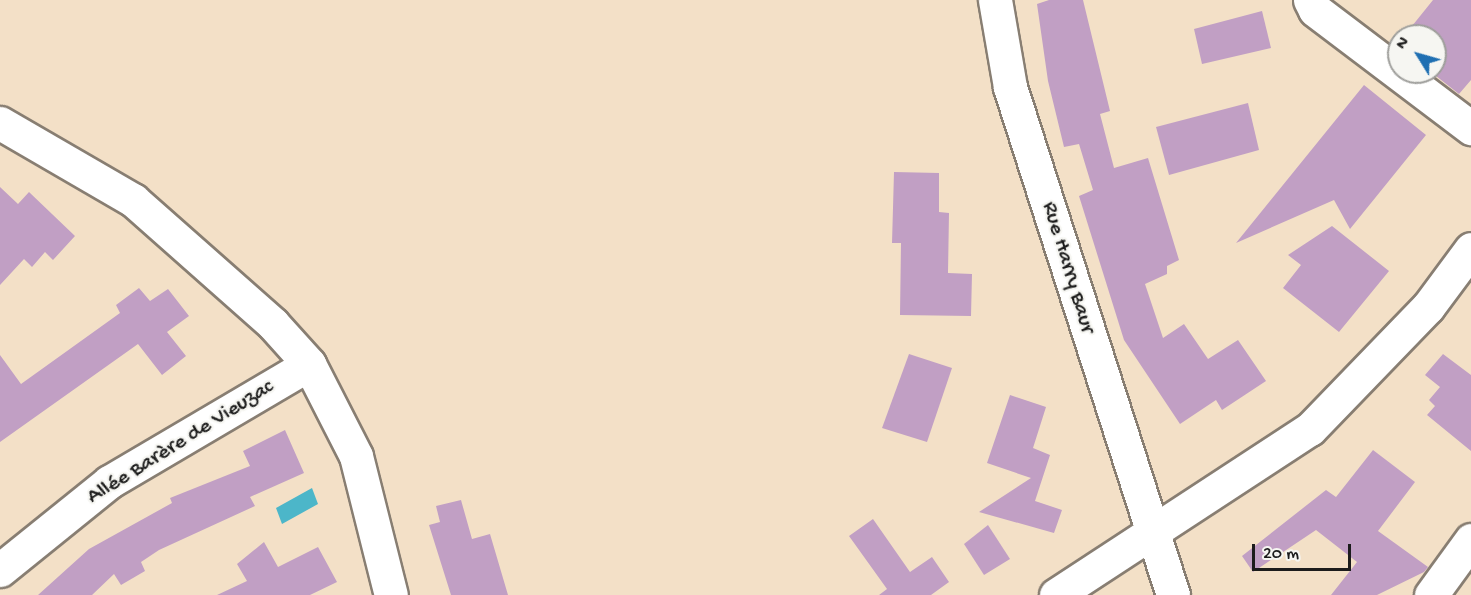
<!DOCTYPE html>
<html>
<head>
<meta charset="utf-8">
<style>
	body { margin:0 }
	#map { position:relative; width:1471px; height:595px; overflow:hidden; background:#f3e0c7; font-family:"Gochi Hand",sans-serif }
	div>[style] { position:absolute }
	[style*='--x'] { left:calc(var(--x)*1px); top:calc(var(--y)*1px); width:calc(var(--w)*1px); rotate:calc(var(--a)*1deg) }
	.water>* { inset:0; background:#4cb6c9 }
	.building>* { inset:0; background:#c19fc4 }
	.roads { filter:drop-shadow(2px 0 #887e72) drop-shadow(-2px 0 #887e72) drop-shadow(0 2px #887e72) drop-shadow(0 -2px #887e72) }
	.minor>* { height:33px; margin:-16.5px; padding:0 16.5px; transform-origin:16.5px; border-radius:16.5px; background:#fff }
	span { translate:-50% -50%; white-space:nowrap; text-align:center; line-height:1.15; -webkit-text-stroke:4.5px #f6f6f2; paint-order:stroke }
	.street-label { font-size:22px; color:#1c1c1c }
	.north { position:absolute; left:1387px; top:24px; width:60px; height:60px; box-sizing:border-box; background:#f6f6f2; border:2px solid #9f9f9c; border-radius:50%; rotate:307deg; font-size:16px; font-weight:700; line-height:24px; text-align:center; color:#1c1c1c }
	.north::after { content:''; display:block; margin:auto; width:21px; height:27px; background:#1f6fb2; clip-path:polygon(50% 0,100% 100%,50% 72%,0 100%) }
	.scale { position:absolute; left:1252px; top:544px; width:99px; height:27px; box-sizing:border-box; border:3px solid #1c1c1c; border-top:0; padding-left:8px; font-size:18px; line-height:21px; white-space:nowrap; color:#1c1c1c; -webkit-text-stroke:4px #f6f6f2; paint-order:stroke }
</style>
</head>
<body>
<div id="map">
	<div class="water">
		<div style="clip-path:polygon(312px 488px,318px 504px,282px 524px,276px 508px)"></div>
	</div>
	<div class="building">
		<div style="clip-path:polygon(1049px 0,1083px 0,1110px 111px,1100px 114px,1114px 168px,1148px 158px,1179px 260px,1167px 266px,1167px 274px,1145px 284px,1163px 338px,1184px 324px,1208px 359px,1238px 340px,1266px 381px,1222px 410px,1216px 400px,1180px 424px,1124px 340px,1079px 196px,1093px 190px,1079px 144px,1064px 147px,1048px 81px,1037px 4px)"></div>
		<div style="clip-path:polygon(1433px 0,1471px 0,1471px 80px,1459px 94px,1431px 72px,1435px 72px,1435px 36px,1404px 36px)"></div>
		<div style="clip-path:polygon(1262px 11px,1271px 48px,1202px 64px,1194px 29px)"></div>
		<div style="clip-path:polygon(1364px 85px,1426px 135px,1350px 229px,1334px 200px,1236px 243px)"></div>
		<div style="clip-path:polygon(1248px 103px,1259px 150px,1169px 175px,1156px 127px)"></div>
		<div style="clip-path:polygon(894px 172px,939px 173px,939px 212px,949px 213px,948px 273px,972px 274px,971px 316px,900px 315px,901px 243px,892px 243px)"></div>
		<div style="clip-path:polygon(0 187px,18px 204px,29px 192px,75px 236px,53px 260px,45px 252px,32px 267px,24px 259px,0 285px)"></div>
		<div style="clip-path:polygon(1332px 226px,1389px 271px,1339px 332px,1283px 288px,1301px 265px,1288px 255px)"></div>
		<div style="clip-path:polygon(139px 288px,150px 301px,168px 289px,189px 316px,167px 332px,186px 356px,162px 375px,138px 344px,0 442px,0 355px,21px 384px,120px 313px,116px 305px)"></div>
		<div style="clip-path:polygon(909px 354px,952px 368px,927px 442px,882px 428px)"></div>
		<div style="clip-path:polygon(1443px 354px,1471px 375px,1471px 451px,1427px 415px,1435px 406px,1429px 400px,1440px 387px,1425px 375px)"></div>
		<div style="clip-path:polygon(1010px 395px,1046px 407px,1033px 448px,1050px 455px,1035px 501px,1062px 510px,1054px 533px,979px 512px,1031px 478px,987px 463px)"></div>
		<div style="clip-path:polygon(285px 430px,304px 473px,250px 497px,255px 506px,159px 550px,141px 562px,145px 571px,121px 585px,114px 574px,92px 595px,38px 595px,89px 549px,172px 503px,170px 498px,250px 466px,243px 451px)"></div>
		<div style="clip-path:polygon(1373px 450px,1415px 482px,1378px 531px,1428px 567px,1424px 572px,1377px 595px,1331px 595px,1357px 562px,1316px 530px,1253px 572px,1242px 556px,1326px 490px,1336px 497px)"></div>
		<div style="clip-path:polygon(461px 500px,472px 539px,490px 534px,508px 595px,451px 595px,429px 525px,440px 522px,436px 506px)"></div>
		<div style="clip-path:polygon(873px 519px,910px 572px,932px 557px,949px 582px,931px 595px,879px 595px,887px 589px,849px 536px)"></div>
		<div style="clip-path:polygon(988px 525px,1010px 559px,984px 575px,964px 544px)"></div>
		<div style="clip-path:polygon(264px 542px,278px 567px,318px 547px,337px 582px,310px 595px,217px 595px,247px 581px,237px 564px)"></div>
	</div>
	<div class="roads">
		<div class="minor">
			<div style="--x:995;--y:0;--w:88;--a:80.2"></div>
			<div style="--x:1010;--y:87;--w:534;--a:72.21"></div>
			<div style="--x:1310;--y:0;--w:11;--a:63"></div>
			<div style="--x:1315;--y:10;--w:196;--a:37.1"></div>
			<div style="--x:0;--y:123;--w:154;--a:30.1"></div>
			<div style="--x:133;--y:200;--w:187;--a:41.5"></div>
			<div style="--x:273;--y:324;--w:54;--a:48"></div>
			<div style="--x:309;--y:364;--w:103;--a:62.9"></div>
			<div style="--x:356;--y:456;--w:143;--a:75.9"></div>
			<div style="--x:0;--y:570;--w:140;--a:-38.9"></div>
			<div style="--x:109;--y:482;--w:232;--a:-30.5"></div>
			<div style="--x:1056;--y:595;--w:303;--a:-33.2"></div>
			<div style="--x:1310;--y:429;--w:170;--a:-46"></div>
			<div style="--x:1428;--y:307;--w:72;--a:-53.4"></div>
			<div style="--x:1431;--y:595;--w:68;--a:-54"></div>
		</div>
	</div>
	<div class="street-label">
		<span style="left:1067px;top:268px;rotate:73deg">Rue Harry Baur</span>
		<span style="left:181px;top:443px;rotate:-32deg">Allée Barère de Vieuzac</span>
	</div>
	<div class="north">N</div>
	<div class="scale">20 m</div>
</div>
</body>
</html>
